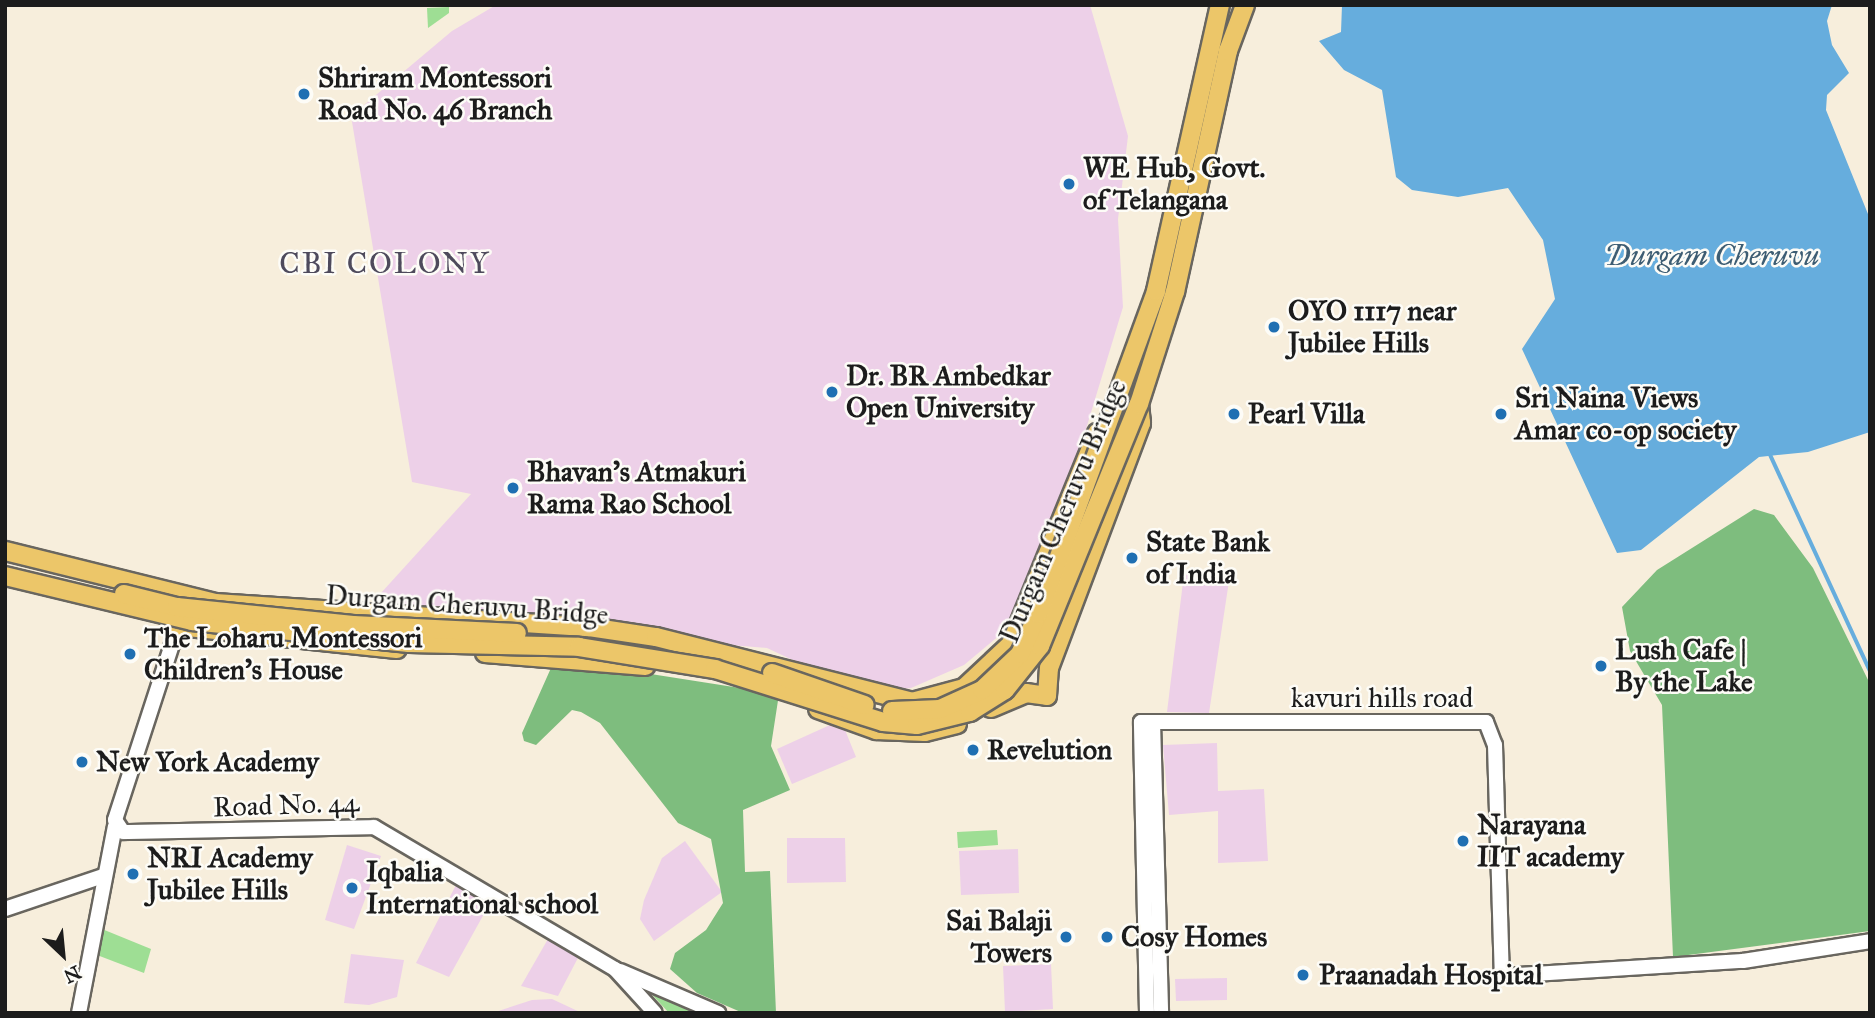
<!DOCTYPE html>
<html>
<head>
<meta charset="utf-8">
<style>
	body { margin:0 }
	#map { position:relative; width:1875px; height:1018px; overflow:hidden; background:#f7eedc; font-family:"IM FELL Great Primer",serif }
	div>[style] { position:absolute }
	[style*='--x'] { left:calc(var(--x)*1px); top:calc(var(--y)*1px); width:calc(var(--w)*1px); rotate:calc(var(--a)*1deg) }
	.built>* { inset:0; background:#edd0e8 }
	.green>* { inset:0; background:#9ede94 }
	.forest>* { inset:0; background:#7ebd7e }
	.water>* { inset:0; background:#66addd }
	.stream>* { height:3.5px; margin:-1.75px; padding:0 1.75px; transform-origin:1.75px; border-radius:1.75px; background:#66addd }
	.roads { filter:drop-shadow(2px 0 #69665f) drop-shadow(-2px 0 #69665f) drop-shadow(0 2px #69665f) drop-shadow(0 -2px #69665f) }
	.minor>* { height:14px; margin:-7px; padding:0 7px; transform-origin:7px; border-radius:7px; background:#fff }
	.major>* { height:18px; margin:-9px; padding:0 9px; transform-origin:9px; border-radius:9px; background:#ecc669 }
	.bridges { filter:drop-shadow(2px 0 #69665f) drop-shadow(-2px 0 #69665f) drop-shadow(0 2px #69665f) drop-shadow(0 -2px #69665f) }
	.major-bridge>* { height:18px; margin:-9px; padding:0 9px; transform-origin:9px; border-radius:9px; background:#ecc669 }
	.dots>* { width:19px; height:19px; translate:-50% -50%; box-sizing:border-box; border:4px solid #fdfcf7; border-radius:50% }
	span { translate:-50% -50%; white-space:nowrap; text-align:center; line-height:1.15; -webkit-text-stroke:5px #fdfcf7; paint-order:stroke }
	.poi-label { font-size:28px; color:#1c1c1c; font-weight:700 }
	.left { translate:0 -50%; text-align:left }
	.right { translate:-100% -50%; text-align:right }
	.street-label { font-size:28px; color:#1c1c1c }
	.water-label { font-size:30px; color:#3d5d73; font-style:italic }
	.neighbourhood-label { font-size:30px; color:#4e4a5c; letter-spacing:2px }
	.frame { position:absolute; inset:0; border:7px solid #1c1c1c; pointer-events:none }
	.north { position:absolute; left:28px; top:920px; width:70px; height:70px; -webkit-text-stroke:5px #fdfcf7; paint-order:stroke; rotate:154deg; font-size:19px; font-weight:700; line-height:28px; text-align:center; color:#1c1c1c }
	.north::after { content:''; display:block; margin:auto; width:24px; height:32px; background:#1c1c1c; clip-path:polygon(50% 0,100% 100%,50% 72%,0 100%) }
</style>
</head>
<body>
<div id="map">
	<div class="built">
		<div style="clip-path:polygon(496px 5px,1090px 5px,1128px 136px,1118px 219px,1123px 307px,1049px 551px,1007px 629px,964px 665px,911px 688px,883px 691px,844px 684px,767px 648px,361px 615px,471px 494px,412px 482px,351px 116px,452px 31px)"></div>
		<div style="clip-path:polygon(1184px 574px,1229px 581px,1209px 713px,1167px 712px)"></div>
		<div style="clip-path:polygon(841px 720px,856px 757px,792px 784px,777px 749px)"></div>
		<div style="clip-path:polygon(1217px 743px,1218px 791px,1264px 789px,1268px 861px,1218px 863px,1218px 811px,1169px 815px,1163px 745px)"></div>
		<div style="clip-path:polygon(787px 838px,845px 838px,846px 882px,787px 883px)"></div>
		<div style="clip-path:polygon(685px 841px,722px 892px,654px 941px,640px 919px,644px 900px,662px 858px)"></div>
		<div style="clip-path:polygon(347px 845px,381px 856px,354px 929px,325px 920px)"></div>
		<div style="clip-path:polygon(1018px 849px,1019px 893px,961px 895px,959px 851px)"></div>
		<div style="clip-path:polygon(456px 885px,490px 903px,449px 977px,416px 963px)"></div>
		<div style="clip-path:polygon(548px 939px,580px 954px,558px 996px,521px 986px)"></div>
		<div style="clip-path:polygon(351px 954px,404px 960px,397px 997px,369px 1005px,344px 1003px)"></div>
		<div style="clip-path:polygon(1051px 964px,1053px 1009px,1005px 1012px,1003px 966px)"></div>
		<div style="clip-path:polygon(1227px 978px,1227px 1000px,1176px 1001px,1175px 979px)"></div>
		<div style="clip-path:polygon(552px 999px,582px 1013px,492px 1013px,532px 1000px)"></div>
	</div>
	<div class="green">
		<div style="clip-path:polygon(449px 7px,449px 13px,428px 28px,427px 8px)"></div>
		<div style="clip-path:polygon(997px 830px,998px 845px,958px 848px,957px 832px)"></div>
		<div style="clip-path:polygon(102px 929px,151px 949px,144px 973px,97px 955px)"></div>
		<div style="clip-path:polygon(644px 986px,705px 1013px,669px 1013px)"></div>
	</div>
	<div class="forest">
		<div style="clip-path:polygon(1754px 509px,1774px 515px,1813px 568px,1870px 684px,1870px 931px,1673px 957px,1662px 705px,1630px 651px,1622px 607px,1657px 570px)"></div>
		<div style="clip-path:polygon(555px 659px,779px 694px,771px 746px,790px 790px,743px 810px,745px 872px,770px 871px,776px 1013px,743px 1013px,697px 993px,670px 969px,675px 953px,706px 930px,723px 903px,711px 839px,678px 823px,600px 723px,581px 712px,572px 710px,536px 745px,524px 741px,522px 733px)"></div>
	</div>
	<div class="water">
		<div style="clip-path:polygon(1342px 5px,1832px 5px,1827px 21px,1832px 45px,1849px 73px,1827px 95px,1826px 110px,1870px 219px,1870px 432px,1808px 452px,1759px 457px,1641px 550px,1617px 553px,1522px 349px,1555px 299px,1543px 240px,1508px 188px,1458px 197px,1412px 190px,1396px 177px,1382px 90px,1344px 70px,1319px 41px,1341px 32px)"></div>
	</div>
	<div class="stream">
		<div style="--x:1771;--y:456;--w:236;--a:65.2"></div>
	</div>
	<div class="roads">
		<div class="minor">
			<div style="--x:178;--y:626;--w:204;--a:108"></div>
			<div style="--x:115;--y:820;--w:14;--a:56"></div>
			<div style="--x:123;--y:832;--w:251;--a:-1.1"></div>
			<div style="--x:374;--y:827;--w:280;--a:30.5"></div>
			<div style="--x:615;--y:969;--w:59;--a:47.7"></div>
			<div style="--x:1153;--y:722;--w:291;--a:88.4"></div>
			<div style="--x:5;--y:909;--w:103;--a:-18.6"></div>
			<div style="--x:620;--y:971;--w:107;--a:23.2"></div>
			<div style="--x:79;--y:1013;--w:190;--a:-79.1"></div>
			<div style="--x:1147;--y:1013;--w:291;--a:-91.2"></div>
			<div style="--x:1141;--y:722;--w:345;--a:0"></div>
			<div style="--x:1486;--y:722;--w:25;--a:69"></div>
			<div style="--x:1495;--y:745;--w:231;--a:88.3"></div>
			<div style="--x:1502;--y:976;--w:241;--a:-3.6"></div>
			<div style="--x:1743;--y:961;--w:129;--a:-8.9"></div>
		</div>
		<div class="major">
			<div style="--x:5;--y:551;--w:216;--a:13.9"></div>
			<div style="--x:215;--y:603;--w:375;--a:3.7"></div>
			<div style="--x:589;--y:627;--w:68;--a:8.5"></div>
			<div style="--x:656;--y:637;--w:264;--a:14.2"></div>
			<div style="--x:912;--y:702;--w:54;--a:-15.1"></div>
			<div style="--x:964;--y:688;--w:64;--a:-43.1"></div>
			<div style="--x:1011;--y:644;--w:228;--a:-67.8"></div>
			<div style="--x:178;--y:626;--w:220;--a:6"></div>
			<div style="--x:485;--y:653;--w:161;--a:4.6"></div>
			<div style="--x:991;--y:708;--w:38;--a:-23"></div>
			<div style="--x:1026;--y:693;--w:21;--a:8"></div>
			<div style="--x:1047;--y:696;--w:28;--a:-86"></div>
			<div style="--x:1049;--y:668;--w:262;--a:-69.4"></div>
			<div style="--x:1141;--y:423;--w:19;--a:-96"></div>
			<div style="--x:818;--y:709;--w:62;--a:19.9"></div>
			<div style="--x:876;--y:730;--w:49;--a:2.3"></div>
			<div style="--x:925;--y:732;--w:33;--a:-14"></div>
		</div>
	</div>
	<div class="bridges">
		<div class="major-bridge">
			<div style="--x:5;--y:576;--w:192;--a:13.5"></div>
			<div style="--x:192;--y:621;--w:218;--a:5.8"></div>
			<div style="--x:409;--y:643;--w:170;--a:1.3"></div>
			<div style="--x:579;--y:647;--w:138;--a:9.2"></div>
			<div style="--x:715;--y:669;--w:176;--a:17.5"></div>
			<div style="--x:883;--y:722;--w:34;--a:5"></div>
			<div style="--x:917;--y:725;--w:55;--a:-13.8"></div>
			<div style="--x:970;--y:712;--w:41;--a:-32.2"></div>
			<div style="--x:1005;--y:690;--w:56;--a:-51.5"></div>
			<div style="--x:1040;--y:646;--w:261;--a:-67.8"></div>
			<div style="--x:1139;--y:404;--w:118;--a:-72.2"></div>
			<div style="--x:1175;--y:292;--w:247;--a:-77.6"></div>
			<div style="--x:1228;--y:51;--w:49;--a:-69.7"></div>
			<div style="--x:124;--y:594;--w:55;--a:13.8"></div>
			<div style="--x:177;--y:607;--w:177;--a:5.8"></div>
			<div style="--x:353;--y:625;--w:164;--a:2.8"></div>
			<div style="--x:772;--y:673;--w:98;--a:19"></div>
			<div style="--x:892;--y:711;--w:48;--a:-2.4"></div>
			<div style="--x:940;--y:709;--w:46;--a:-24.3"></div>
			<div style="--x:982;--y:690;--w:52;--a:-43.5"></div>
			<div style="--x:1020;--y:654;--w:44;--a:-65.8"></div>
			<div style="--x:1038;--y:614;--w:344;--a:-69.9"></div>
			<div style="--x:1156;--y:291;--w:293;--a:-77.4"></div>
		</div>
	</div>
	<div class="dots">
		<div style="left:304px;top:94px;background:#1f6fb2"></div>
		<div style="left:1069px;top:184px;background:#1f6fb2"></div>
		<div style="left:1274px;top:327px;background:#1f6fb2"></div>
		<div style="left:832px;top:392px;background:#1f6fb2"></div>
		<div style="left:1234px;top:414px;background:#1f6fb2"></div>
		<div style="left:1501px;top:414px;background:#1f6fb2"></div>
		<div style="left:513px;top:488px;background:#1f6fb2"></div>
		<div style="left:1132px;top:558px;background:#1f6fb2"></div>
		<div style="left:130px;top:654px;background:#1f6fb2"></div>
		<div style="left:1601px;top:666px;background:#1f6fb2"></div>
		<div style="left:973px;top:750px;background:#1f6fb2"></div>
		<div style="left:82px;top:762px;background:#1f6fb2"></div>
		<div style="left:1463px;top:841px;background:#1f6fb2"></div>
		<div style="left:133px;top:874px;background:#1f6fb2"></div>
		<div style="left:352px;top:888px;background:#1f6fb2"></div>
		<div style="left:1066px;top:937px;background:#1f6fb2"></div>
		<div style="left:1107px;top:937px;background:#1f6fb2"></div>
		<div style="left:1303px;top:975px;background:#1f6fb2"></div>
	</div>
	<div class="poi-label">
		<span class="left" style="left:318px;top:94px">Shriram Montessori<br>Road No. 46 Branch</span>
		<span class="left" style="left:1083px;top:184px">WE Hub, Govt.<br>of Telangana</span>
		<span class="left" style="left:1288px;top:327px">OYO 1117 near<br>Jubilee Hills</span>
		<span class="left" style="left:846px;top:392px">Dr. BR Ambedkar<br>Open University</span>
		<span class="left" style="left:1515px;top:414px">Sri Naina Views<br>Amar co-op society</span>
		<span class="left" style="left:1248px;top:414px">Pearl Villa</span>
		<span class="left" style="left:527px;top:488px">Bhavan's Atmakuri<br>Rama Rao School</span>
		<span class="left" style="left:1146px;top:558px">State Bank<br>of India</span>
		<span class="left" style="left:144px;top:654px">The Loharu Montessori<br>Children's House</span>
		<span class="left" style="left:1615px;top:666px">Lush Cafe |<br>By the Lake</span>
		<span class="left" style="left:987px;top:750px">Revelution</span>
		<span class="left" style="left:96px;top:762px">New York Academy</span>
		<span class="left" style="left:1477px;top:841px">Narayana<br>IIT academy</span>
		<span class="left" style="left:147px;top:874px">NRI Academy<br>Jubilee Hills</span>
		<span class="left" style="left:366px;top:888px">Iqbalia<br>International school</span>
		<span class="right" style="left:1052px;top:937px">Sai Balaji<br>Towers</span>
		<span class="left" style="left:1121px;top:937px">Cosy Homes</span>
		<span class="left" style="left:1319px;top:975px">Praanadah Hospital</span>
	</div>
	<div class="street-label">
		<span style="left:1063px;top:511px;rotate:-67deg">Durgam Cheruvu Bridge</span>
		<span style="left:467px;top:605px;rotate:4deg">Durgam Cheruvu Bridge</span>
		<span style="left:1382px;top:698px">kavuri hills road</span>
		<span style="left:286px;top:805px;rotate:-2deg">Road No. 44</span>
	</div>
	<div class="water-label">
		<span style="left:1712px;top:255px">Durgam Cheruvu</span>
	</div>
	<div class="neighbourhood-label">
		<span style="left:385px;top:263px">CBI COLONY</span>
	</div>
	<div class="frame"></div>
	<div class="north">N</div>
</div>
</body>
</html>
